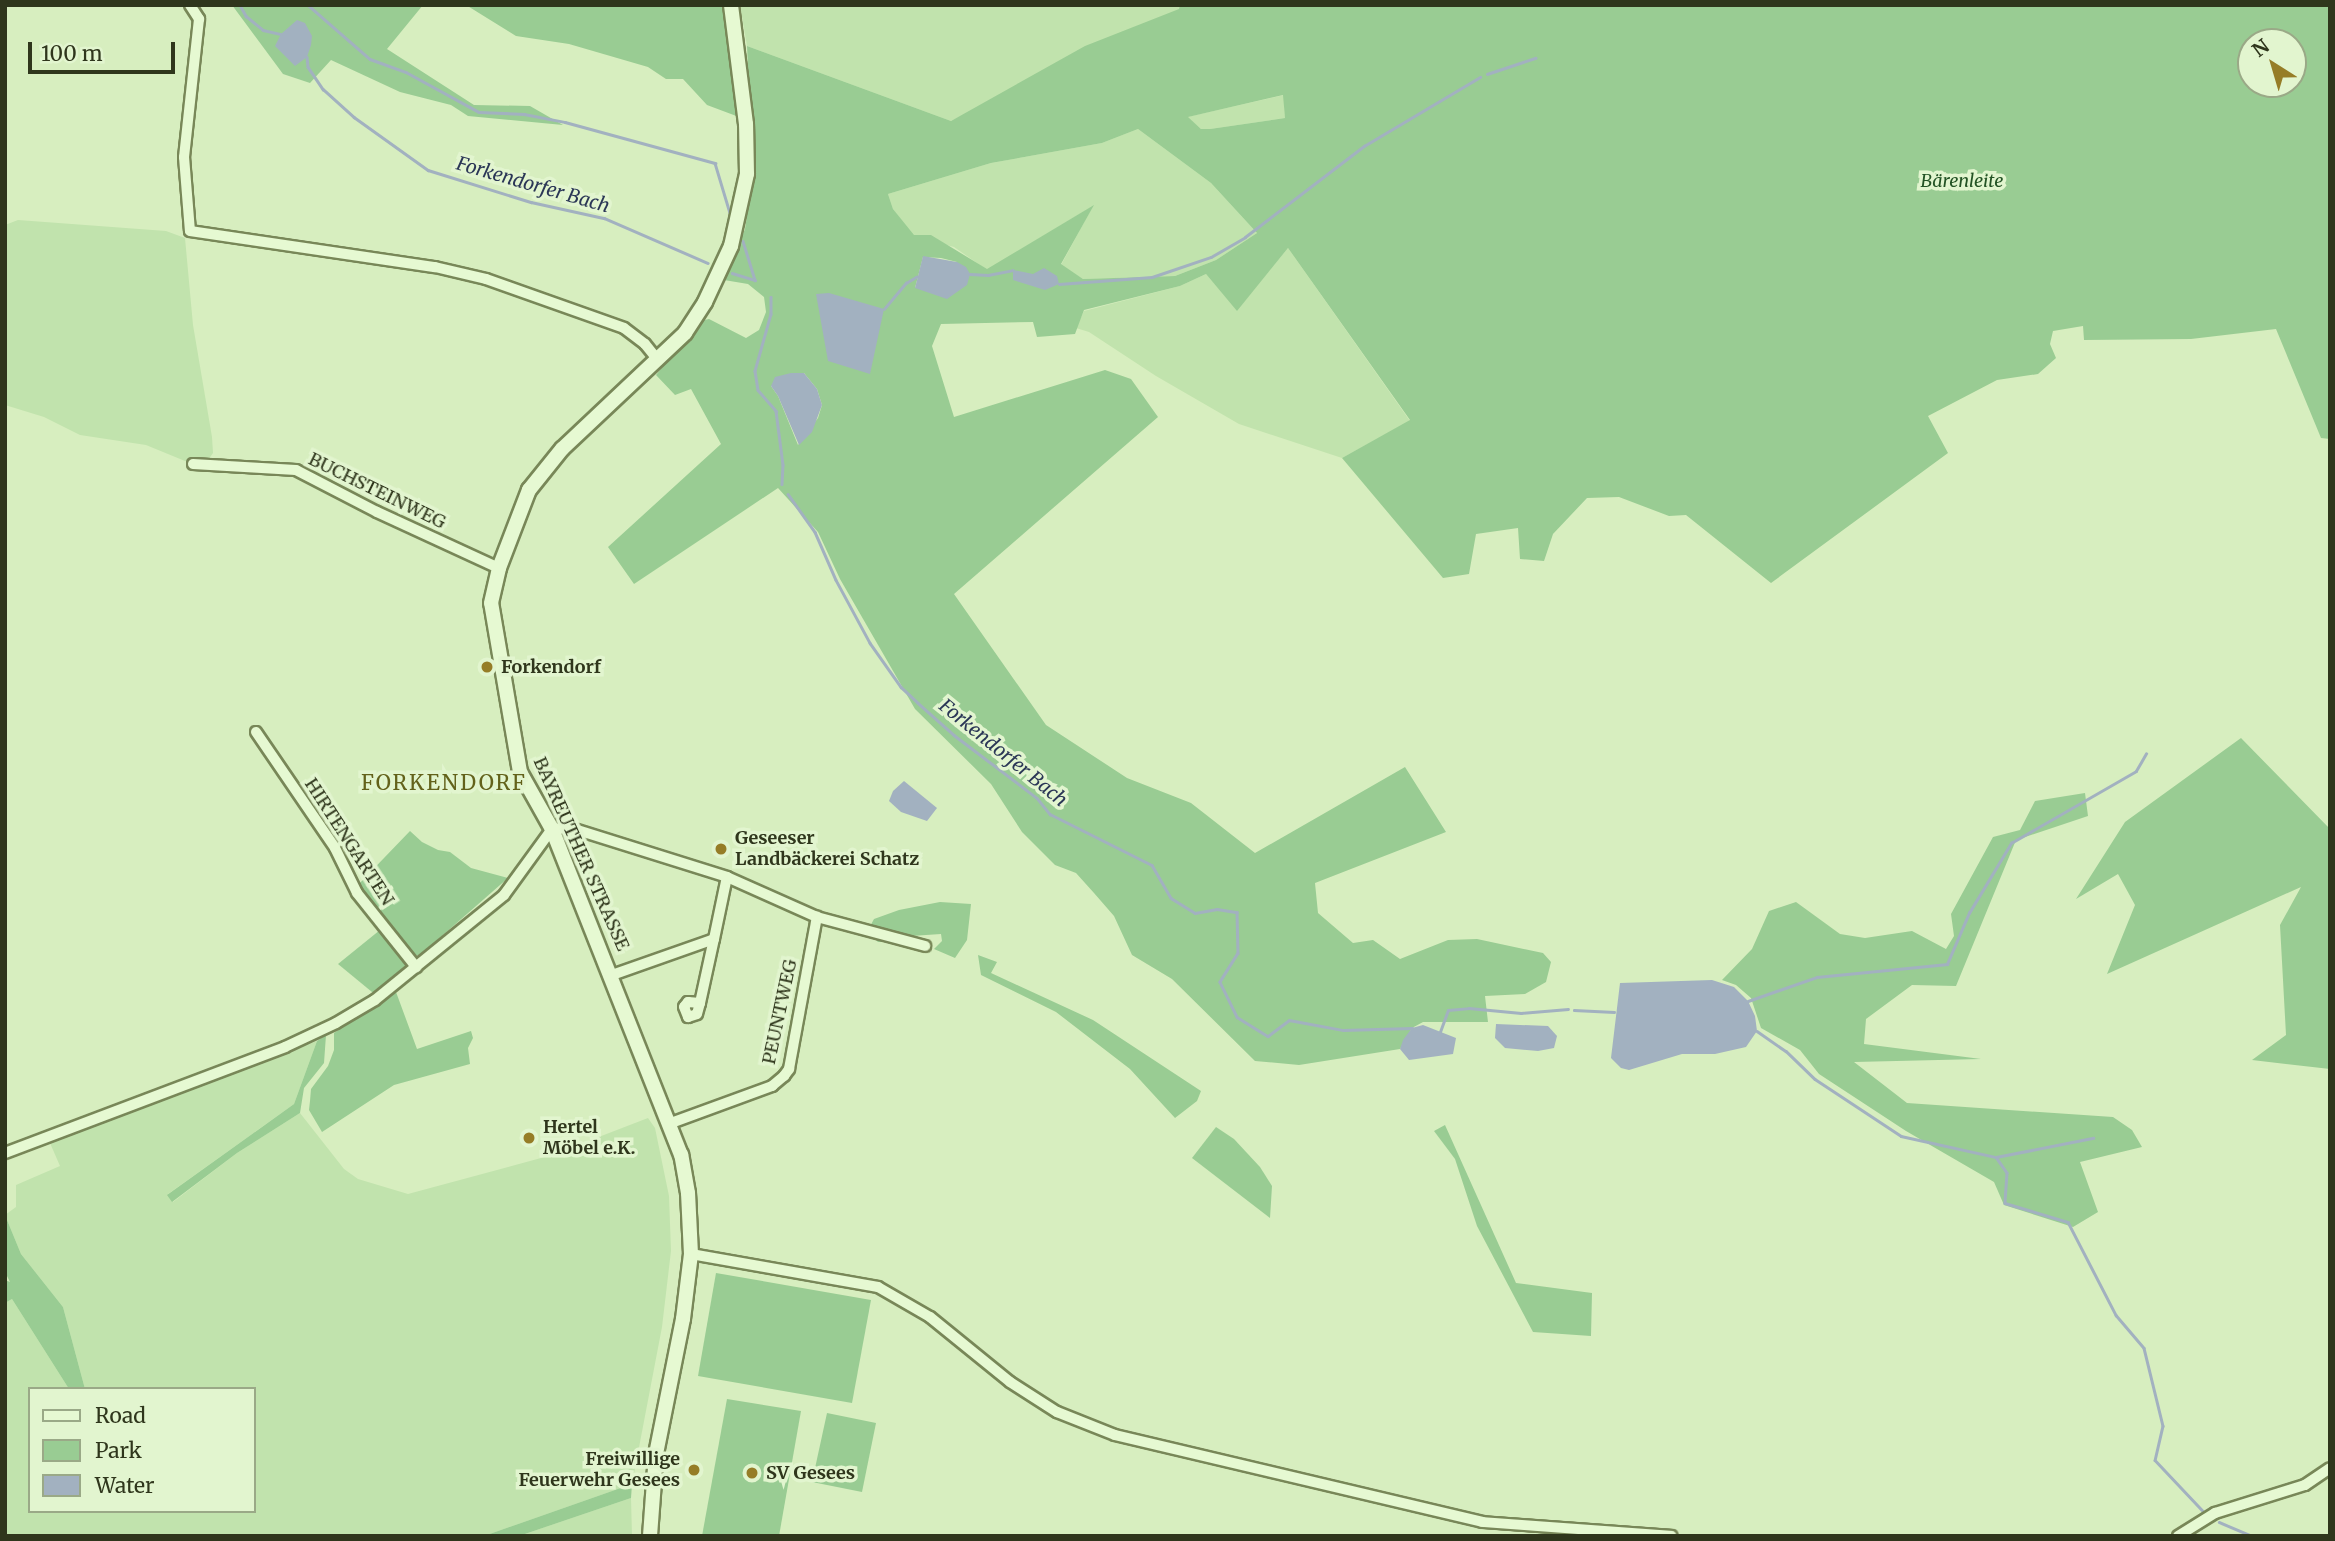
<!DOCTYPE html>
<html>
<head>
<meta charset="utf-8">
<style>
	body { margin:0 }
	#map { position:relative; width:2335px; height:1541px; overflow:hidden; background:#d7eebf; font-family:Merriweather,serif }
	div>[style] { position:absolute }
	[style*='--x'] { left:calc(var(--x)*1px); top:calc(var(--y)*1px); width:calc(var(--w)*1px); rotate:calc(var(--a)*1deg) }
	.farmland>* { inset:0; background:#c1e3ad }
	.green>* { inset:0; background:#99cc93 }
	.water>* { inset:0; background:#a2b1c0 }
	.stream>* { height:2.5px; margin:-1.25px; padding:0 1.25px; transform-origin:1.25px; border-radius:1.25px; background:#a2b1c0 }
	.roads { filter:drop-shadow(2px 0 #788758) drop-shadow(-2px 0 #788758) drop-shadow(0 2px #788758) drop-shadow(0 -2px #788758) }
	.minor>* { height:10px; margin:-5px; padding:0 5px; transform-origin:5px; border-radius:5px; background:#e6f9d2 }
	.tertiary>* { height:14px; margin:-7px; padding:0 7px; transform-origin:7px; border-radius:7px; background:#e6f9d2 }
	.dots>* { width:19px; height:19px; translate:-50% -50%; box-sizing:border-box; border:4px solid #e2f5cf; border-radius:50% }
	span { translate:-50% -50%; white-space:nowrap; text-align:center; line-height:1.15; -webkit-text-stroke:7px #e2f5cf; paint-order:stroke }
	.park-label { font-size:18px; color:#235324; font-style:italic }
	.street-label { font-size:18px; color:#2f361c }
	.poi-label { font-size:18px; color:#2f361c; font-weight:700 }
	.left { translate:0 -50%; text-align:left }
	.right { translate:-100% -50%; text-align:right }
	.water-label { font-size:19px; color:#2b3756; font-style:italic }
	.quarter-label { font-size:21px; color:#63621b; letter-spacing:2px }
	.frame { position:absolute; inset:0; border:7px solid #2f361c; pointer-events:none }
	.legend { position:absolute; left:28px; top:1387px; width:228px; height:126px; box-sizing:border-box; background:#e2f5cf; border:2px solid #9aa987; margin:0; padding:9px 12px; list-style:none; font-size:21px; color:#2f361c }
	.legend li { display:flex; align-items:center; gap:14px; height:35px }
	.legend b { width:35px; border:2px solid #9aa987 }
	.north { position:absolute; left:2237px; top:28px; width:70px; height:70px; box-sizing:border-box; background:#e2f5cf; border:2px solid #9aa987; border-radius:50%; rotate:323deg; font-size:19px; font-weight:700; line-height:28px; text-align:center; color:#2f361c }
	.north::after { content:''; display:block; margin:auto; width:24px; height:32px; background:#967d27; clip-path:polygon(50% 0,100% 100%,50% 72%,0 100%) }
	.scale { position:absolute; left:28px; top:42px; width:147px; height:32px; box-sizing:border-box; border:4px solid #2f361c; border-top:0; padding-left:9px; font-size:21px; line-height:24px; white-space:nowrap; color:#2f361c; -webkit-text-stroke:5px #e2f5cf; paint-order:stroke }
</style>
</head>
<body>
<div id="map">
	<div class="farmland">
		<div style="clip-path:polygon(740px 5px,1180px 5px,1180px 9px,951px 121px,747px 46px)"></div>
		<div style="clip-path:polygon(1284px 95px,1285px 118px,1210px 129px,1201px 129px,1187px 117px)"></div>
		<div style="clip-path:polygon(1138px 129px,1211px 183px,1257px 233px,1216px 260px,1175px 276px,1083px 279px,1061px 265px,1093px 206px,987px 270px,954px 247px,913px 236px,893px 209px,888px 194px,991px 163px,1102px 143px)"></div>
		<div style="clip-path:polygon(18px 220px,166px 231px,185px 238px,193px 325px,212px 437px,213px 453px,208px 460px,185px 461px,146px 445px,80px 435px,44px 417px,5px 405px,5px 225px)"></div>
		<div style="clip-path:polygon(1288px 248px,1410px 421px,1342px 458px,1239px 424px,1156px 376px,1089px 332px,1076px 328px,1084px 311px,1180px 286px,1206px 274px,1237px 310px)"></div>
		<div style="clip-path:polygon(317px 1041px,294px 1104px,168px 1194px,173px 1202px,237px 1153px,300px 1113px,344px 1169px,358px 1179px,408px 1194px,552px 1155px,648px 1118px,655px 1128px,669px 1196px,671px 1251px,662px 1327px,632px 1484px,484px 1536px,5px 1536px,5px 1303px,12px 1299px,69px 1389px,30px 1389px,30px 1511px,254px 1511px,254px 1389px,85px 1389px,63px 1307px,21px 1254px,5px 1215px,16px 1207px,16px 1185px,60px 1166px,50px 1143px)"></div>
		<div style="clip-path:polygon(631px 1498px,632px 1536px,519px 1536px)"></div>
	</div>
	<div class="green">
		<div style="clip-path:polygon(232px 5px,423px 5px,387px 49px,474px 105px,530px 106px,563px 125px,468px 116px,451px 105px,400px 92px,331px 60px,310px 83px,283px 74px)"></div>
		<div style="clip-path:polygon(466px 5px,723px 5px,739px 117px,707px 105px,683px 79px,666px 79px,648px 67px,569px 44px,516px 36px)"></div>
		<div style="clip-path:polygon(evenodd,1180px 5px,2330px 5px,2330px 439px,2321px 438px,2276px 329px,2191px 339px,2084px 340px,2083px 326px,2053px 331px,2050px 344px,2056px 358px,2038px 374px,1997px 380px,1928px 416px,1948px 453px,1771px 583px,1686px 515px,1669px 516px,1619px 497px,1587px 498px,1553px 534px,1544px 561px,1520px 559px,1518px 528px,1476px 534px,1469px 574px,1443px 578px,1342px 458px,1410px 420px,1288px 248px,1237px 311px,1206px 274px,1180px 286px,1084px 310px,1075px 334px,1037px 337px,1033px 322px,941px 324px,932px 346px,954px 417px,1105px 370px,1131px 379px,1158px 417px,954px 594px,1046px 725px,1127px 778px,1191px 803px,1255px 853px,1405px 767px,1446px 832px,1315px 883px,1318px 913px,1353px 943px,1373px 940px,1400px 959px,1448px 940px,1477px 939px,1543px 953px,1551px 962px,1546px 982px,1525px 994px,1485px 996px,1488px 1022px,1423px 1022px,1412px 1028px,1400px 1049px,1299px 1065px,1255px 1061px,1172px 979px,1132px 955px,1114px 916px,1094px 893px,1076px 873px,1055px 865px,1022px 832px,991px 784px,915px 709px,840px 579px,818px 532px,778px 488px,634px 584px,608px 547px,721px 444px,691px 389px,675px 395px,656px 375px,700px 321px,709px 319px,746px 338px,759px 330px,766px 312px,764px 297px,748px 284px,724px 280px,745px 229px,753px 175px,747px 46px,951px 121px,1085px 46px,1179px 9px,1180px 5px,2251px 42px,2293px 42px,2293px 84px,2251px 84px,2251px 42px,1180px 5px,1283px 95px,1285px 118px,1210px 129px,1201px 129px,1188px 117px,1283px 95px,1180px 5px,1138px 129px,1211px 183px,1257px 233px,1216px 260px,1175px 276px,1083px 279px,1061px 264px,1094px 205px,987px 269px,931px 235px,914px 235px,893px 209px,888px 194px,991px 163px,1102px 143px,1138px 129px,1180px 5px,923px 257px,941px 258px,957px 262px,915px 288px,923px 257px,1180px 5px,804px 373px,817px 389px,822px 405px,818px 418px,798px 445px,778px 396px,771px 386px,804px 373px)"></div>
		<div style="clip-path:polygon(2241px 738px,2330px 829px,2330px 1069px,2252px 1060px,2286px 1035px,2280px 925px,2301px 887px,2107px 974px,2135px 905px,2118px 874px,2076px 899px,2125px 822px)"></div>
		<div style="clip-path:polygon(2085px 793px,2088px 816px,2016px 840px,1956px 986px,1912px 985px,1866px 1019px,1864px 1044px,1981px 1059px,1854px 1062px,1907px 1103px,2113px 1117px,2132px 1130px,2142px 1147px,2080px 1162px,2098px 1212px,2073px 1227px,2004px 1205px,1994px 1182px,1906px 1131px,1819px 1074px,1800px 1050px,1761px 1028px,1751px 998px,1736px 985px,1722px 980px,1752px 949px,1769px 911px,1796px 902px,1840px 934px,1865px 938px,1912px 931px,1946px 949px,1954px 936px,1951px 914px,1993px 837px,2020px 830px,2035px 801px)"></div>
		<div style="clip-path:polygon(410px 831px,422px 842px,438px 850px,450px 852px,471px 868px,508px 878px,419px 956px,413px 954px,358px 885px)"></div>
		<div style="clip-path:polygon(940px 902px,971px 904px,967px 940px,955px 958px,934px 949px,942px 941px,941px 934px,896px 937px,889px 942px,878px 942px,867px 932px,874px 919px,899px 910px)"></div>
		<div style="clip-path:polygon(380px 930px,407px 967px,377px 992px,372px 992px,338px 964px)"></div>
		<div style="clip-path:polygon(978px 955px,997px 962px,991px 973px,1093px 1020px,1201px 1091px,1197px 1101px,1175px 1118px,1130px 1069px,1056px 1012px,981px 975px)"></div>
		<div style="clip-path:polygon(396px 992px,417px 1049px,471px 1031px,473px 1038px,468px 1048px,470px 1064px,394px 1085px,322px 1132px,309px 1110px,310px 1101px,311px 1089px,328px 1066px,334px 1050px,334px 1033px)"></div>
		<div style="clip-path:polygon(326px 1035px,324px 1063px,304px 1088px,300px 1113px,237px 1153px,172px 1202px,167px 1195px,294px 1104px,317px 1041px)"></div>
		<div style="clip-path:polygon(1445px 1125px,1516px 1283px,1592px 1293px,1591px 1336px,1533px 1332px,1477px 1226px,1455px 1159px,1434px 1131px)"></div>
		<div style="clip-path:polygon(1216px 1127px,1234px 1139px,1260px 1167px,1272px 1186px,1270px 1218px,1192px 1158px)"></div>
		<div style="clip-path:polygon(5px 1215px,21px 1254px,63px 1307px,85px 1389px,69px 1389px,12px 1299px,5px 1303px,5px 1280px,10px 1282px,5px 1272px)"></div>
		<div style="clip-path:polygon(716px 1273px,871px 1300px,852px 1403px,698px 1376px)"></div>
		<div style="clip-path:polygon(727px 1399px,801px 1411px,779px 1536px,702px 1536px)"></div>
		<div style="clip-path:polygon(827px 1413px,876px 1423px,862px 1492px,812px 1482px)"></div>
		<div style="clip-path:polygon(632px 1484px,631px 1498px,519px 1536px,484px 1536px)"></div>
	</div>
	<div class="water">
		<div style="clip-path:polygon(297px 20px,305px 23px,312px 36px,311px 45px,307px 57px,295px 66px,275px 46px,281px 34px)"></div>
		<div style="clip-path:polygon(923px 256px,957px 262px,966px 267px,970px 274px,967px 285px,947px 299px,915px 288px)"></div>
		<div style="clip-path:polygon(1044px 268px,1057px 276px,1059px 284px,1045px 290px,1013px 280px,1013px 270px,1033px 274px)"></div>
		<div style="clip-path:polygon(829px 293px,884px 309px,870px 374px,828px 361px,816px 294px)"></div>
		<div style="clip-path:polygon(791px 373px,804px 373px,817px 389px,822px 405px,812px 432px,799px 445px,778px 396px,771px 386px,775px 377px)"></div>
		<div style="clip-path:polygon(904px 781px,937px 808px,927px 821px,901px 812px,889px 801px,893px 791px)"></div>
		<div style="clip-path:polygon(1712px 980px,1734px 987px,1748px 1001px,1755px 1016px,1757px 1031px,1746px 1047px,1715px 1054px,1682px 1054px,1629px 1070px,1621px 1068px,1611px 1058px,1620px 983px)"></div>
		<div style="clip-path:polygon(1496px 1024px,1548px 1026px,1557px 1036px,1554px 1048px,1538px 1051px,1505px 1048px,1495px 1038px)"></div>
		<div style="clip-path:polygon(1423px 1025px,1456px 1038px,1453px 1054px,1409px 1060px,1400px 1049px,1403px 1040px,1412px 1028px)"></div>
	</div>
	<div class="stream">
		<div style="--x:240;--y:5;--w:13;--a:61"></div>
		<div style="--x:246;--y:16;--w:22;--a:39"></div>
		<div style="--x:263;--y:30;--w:18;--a:13"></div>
		<div style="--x:308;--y:5;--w:82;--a:41.1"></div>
		<div style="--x:370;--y:59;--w:38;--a:20"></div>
		<div style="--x:406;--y:72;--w:83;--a:28.7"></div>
		<div style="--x:479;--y:112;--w:45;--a:2.5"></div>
		<div style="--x:524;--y:114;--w:42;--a:11"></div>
		<div style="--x:565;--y:122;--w:156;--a:15.3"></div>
		<div style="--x:715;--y:163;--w:52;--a:73.3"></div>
		<div style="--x:307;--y:57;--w:10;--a:84"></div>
		<div style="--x:308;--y:67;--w:27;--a:56"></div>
		<div style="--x:323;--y:89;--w:42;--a:42.1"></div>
		<div style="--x:354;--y:117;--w:91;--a:35.6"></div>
		<div style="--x:428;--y:170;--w:108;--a:17.3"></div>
		<div style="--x:531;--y:202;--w:75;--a:12.4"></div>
		<div style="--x:604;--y:218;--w:113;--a:23.4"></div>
		<div style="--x:1487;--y:74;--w:51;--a:-18.4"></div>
		<div style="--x:743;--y:241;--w:41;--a:72.9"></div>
		<div style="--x:732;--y:273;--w:24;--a:17"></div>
		<div style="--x:970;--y:274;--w:18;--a:3"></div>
		<div style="--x:988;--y:275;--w:25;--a:-11"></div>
		<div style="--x:1059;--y:284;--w:93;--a:-4.3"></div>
		<div style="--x:1152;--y:277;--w:62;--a:-18.7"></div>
		<div style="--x:1211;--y:257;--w:39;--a:-30"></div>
		<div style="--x:1245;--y:237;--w:150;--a:-37.4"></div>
		<div style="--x:1364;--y:146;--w:135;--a:-30.7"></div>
		<div style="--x:771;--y:297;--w:17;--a:90"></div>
		<div style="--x:771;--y:314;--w:59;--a:105.7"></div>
		<div style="--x:755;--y:371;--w:19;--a:81"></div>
		<div style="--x:758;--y:390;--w:28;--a:49"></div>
		<div style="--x:776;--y:411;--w:54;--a:82.6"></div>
		<div style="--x:783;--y:465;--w:19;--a:93"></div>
		<div style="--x:884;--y:309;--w:34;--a:-50"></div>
		<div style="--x:906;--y:283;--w:12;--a:-31"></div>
		<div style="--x:788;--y:494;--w:47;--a:54.6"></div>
		<div style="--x:815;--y:532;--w:52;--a:66.4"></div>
		<div style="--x:836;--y:580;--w:72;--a:61.6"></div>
		<div style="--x:870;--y:643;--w:54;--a:54.8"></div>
		<div style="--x:901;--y:687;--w:23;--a:43"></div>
		<div style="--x:918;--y:703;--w:48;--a:41.6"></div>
		<div style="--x:954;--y:735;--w:104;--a:37.2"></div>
		<div style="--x:1037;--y:798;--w:21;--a:51"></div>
		<div style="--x:1050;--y:814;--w:114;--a:26.6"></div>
		<div style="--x:1152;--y:865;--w:38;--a:60"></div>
		<div style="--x:1171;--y:898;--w:28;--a:32"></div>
		<div style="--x:1195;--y:913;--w:22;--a:-10"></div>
		<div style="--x:1217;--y:909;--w:20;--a:9"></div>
		<div style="--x:1237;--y:912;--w:41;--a:88.6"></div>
		<div style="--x:1238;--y:953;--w:34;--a:122"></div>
		<div style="--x:1220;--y:982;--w:39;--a:64"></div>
		<div style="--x:1237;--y:1017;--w:36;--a:32"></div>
		<div style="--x:1268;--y:1036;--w:26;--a:-37"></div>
		<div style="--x:1289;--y:1020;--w:55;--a:10.5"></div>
		<div style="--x:1343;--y:1030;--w:69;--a:-1.7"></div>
		<div style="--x:1748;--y:1001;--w:73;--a:-19.2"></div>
		<div style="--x:1817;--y:977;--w:131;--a:-5.7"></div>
		<div style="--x:1947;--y:964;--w:56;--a:-66.7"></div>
		<div style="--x:1969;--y:913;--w:82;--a:-59"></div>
		<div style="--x:2011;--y:843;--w:144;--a:-29.9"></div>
		<div style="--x:2136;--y:771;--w:20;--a:-60"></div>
		<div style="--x:1574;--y:1010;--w:40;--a:2.9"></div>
		<div style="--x:1757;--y:1031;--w:35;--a:35"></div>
		<div style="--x:1786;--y:1051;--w:40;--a:44"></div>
		<div style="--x:1815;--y:1079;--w:103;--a:33.5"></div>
		<div style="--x:1901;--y:1136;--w:97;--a:12.5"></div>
		<div style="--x:1996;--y:1157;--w:99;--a:-11.1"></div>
		<div style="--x:1440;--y:1032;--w:23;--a:-70"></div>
		<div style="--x:1448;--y:1010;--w:21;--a:-5"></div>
		<div style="--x:1469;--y:1008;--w:52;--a:5.5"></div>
		<div style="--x:1521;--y:1013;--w:47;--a:-4.9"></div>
		<div style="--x:1996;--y:1157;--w:19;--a:55"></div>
		<div style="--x:2007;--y:1173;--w:30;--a:94"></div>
		<div style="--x:2005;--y:1203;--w:66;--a:16.8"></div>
		<div style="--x:2068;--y:1222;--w:105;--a:62.7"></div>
		<div style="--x:2116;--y:1315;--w:43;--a:49.7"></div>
		<div style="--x:2144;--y:1348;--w:80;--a:76.3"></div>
		<div style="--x:2163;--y:1426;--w:35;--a:103"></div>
		<div style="--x:2155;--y:1460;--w:71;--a:46.7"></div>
		<div style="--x:2219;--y:1522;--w:36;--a:23"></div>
	</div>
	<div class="roads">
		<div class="minor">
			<div style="--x:190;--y:5;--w:17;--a:57"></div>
			<div style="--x:199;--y:19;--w:139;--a:96.2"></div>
			<div style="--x:184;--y:157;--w:74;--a:85.4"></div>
			<div style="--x:190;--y:231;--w:248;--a:8.4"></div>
			<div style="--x:435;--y:267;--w:52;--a:13.2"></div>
			<div style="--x:486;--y:279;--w:146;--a:19.5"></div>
			<div style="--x:624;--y:328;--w:26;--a:37"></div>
			<div style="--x:645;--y:344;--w:21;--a:51"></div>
			<div style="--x:193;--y:464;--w:103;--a:3.3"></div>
			<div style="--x:296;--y:470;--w:91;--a:27.4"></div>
			<div style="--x:377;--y:512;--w:134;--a:24.7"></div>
			<div style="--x:256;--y:732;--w:140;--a:55.7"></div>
			<div style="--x:335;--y:848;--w:50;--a:63.9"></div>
			<div style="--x:357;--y:893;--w:95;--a:51.4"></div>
			<div style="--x:612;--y:975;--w:108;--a:-19.4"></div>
			<div style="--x:700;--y:1003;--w:12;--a:-175"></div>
			<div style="--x:688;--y:1002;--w:6;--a:129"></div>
			<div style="--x:684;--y:1007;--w:11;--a:68"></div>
			<div style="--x:688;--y:1017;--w:9;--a:-18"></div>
			<div style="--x:697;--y:1014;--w:11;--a:-75"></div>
			<div style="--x:700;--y:1003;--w:66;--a:-77.7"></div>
			<div style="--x:714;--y:939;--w:63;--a:-78.2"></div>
			<div style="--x:671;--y:1123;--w:108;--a:-20.1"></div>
			<div style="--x:772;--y:1086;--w:16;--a:-40"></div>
			<div style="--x:784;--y:1076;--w:9;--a:-54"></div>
			<div style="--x:789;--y:1069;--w:155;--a:-79.6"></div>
			<div style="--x:5;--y:1153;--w:299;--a:-20.7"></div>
			<div style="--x:285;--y:1047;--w:56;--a:-25.2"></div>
			<div style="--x:336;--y:1023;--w:45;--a:-30.5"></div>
			<div style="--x:375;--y:1000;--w:166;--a:-39.1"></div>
			<div style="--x:504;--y:895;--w:82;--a:-54"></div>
			<div style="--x:552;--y:829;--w:19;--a:-3"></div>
			<div style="--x:571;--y:828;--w:164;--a:17.4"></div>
			<div style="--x:727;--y:877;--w:98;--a:24"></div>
			<div style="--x:817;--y:917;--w:112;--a:15"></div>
			<div style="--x:691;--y:1254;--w:190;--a:10"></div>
			<div style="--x:878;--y:1287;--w:60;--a:30"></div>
			<div style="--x:930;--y:1317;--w:103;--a:39.1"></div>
			<div style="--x:1010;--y:1382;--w:56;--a:32.6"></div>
			<div style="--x:1057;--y:1412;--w:62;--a:21.6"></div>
			<div style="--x:1115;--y:1435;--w:377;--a:13.3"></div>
			<div style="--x:1482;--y:1522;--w:190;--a:4.2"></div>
			<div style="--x:2178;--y:1536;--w:44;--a:-31.9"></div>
			<div style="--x:2215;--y:1513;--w:94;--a:-17.3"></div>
			<div style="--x:2305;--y:1485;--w:30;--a:-34"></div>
		</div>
		<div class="tertiary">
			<div style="--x:650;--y:1536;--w:82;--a:-85.8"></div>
			<div style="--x:656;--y:1454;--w:138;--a:-78.7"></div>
			<div style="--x:683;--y:1319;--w:65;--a:-83"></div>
			<div style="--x:691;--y:1254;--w:61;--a:-92.8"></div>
			<div style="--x:688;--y:1193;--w:39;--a:-100"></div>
			<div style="--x:681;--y:1155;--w:351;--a:-111.6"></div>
			<div style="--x:552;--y:829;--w:65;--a:-119.3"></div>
			<div style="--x:520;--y:772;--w:171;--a:-99.7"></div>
			<div style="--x:491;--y:603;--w:36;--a:-77"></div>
			<div style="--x:499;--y:568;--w:84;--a:-69"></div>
			<div style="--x:529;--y:490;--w:53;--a:-51.2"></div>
			<div style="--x:562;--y:449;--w:169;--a:-43.3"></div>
			<div style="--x:685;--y:333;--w:37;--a:-57"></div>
			<div style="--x:705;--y:302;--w:62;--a:-65.1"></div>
			<div style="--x:731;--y:246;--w:74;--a:-77.5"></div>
			<div style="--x:747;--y:174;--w:50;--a:-91.1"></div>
			<div style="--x:746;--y:124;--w:120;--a:-97.2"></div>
		</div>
	</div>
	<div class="dots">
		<div style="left:487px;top:667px;background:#967d27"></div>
		<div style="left:721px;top:849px;background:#967d27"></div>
		<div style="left:529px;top:1138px;background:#967d27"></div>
		<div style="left:694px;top:1470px;background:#967d27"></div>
		<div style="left:752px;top:1473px;background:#967d27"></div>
	</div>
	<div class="park-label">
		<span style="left:1962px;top:181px">Bärenleite</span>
	</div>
	<div class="street-label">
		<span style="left:377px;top:491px;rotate:26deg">BUCHSTEINWEG</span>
		<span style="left:349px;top:842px;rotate:57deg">HIRTENGARTEN</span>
		<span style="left:581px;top:854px;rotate:66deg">BAYREUTHER STRASSE</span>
		<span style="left:780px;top:1012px;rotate:-78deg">PEUNTWEG</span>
	</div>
	<div class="poi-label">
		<span class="left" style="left:501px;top:667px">Forkendorf</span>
		<span class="left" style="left:735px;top:849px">Geseeser<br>Landbäckerei Schatz</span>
		<span class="left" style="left:543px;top:1138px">Hertel<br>Möbel e.K.</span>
		<span class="right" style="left:680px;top:1470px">Freiwillige<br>Feuerwehr Gesees</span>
		<span class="left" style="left:766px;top:1473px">SV Gesees</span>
	</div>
	<div class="water-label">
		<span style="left:533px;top:185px;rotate:16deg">Forkendorfer Bach</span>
		<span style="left:1003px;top:753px;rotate:39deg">Forkendorfer Bach</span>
	</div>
	<div class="quarter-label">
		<span style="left:444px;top:783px">FORKENDORF</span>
	</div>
	<div class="frame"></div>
	<ul class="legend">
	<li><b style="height:9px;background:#e6f9d2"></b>Road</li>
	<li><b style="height:19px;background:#99cc93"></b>Park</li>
	<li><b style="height:19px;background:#a2b1c0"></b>Water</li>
	</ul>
	<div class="north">N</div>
	<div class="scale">100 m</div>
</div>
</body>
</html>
